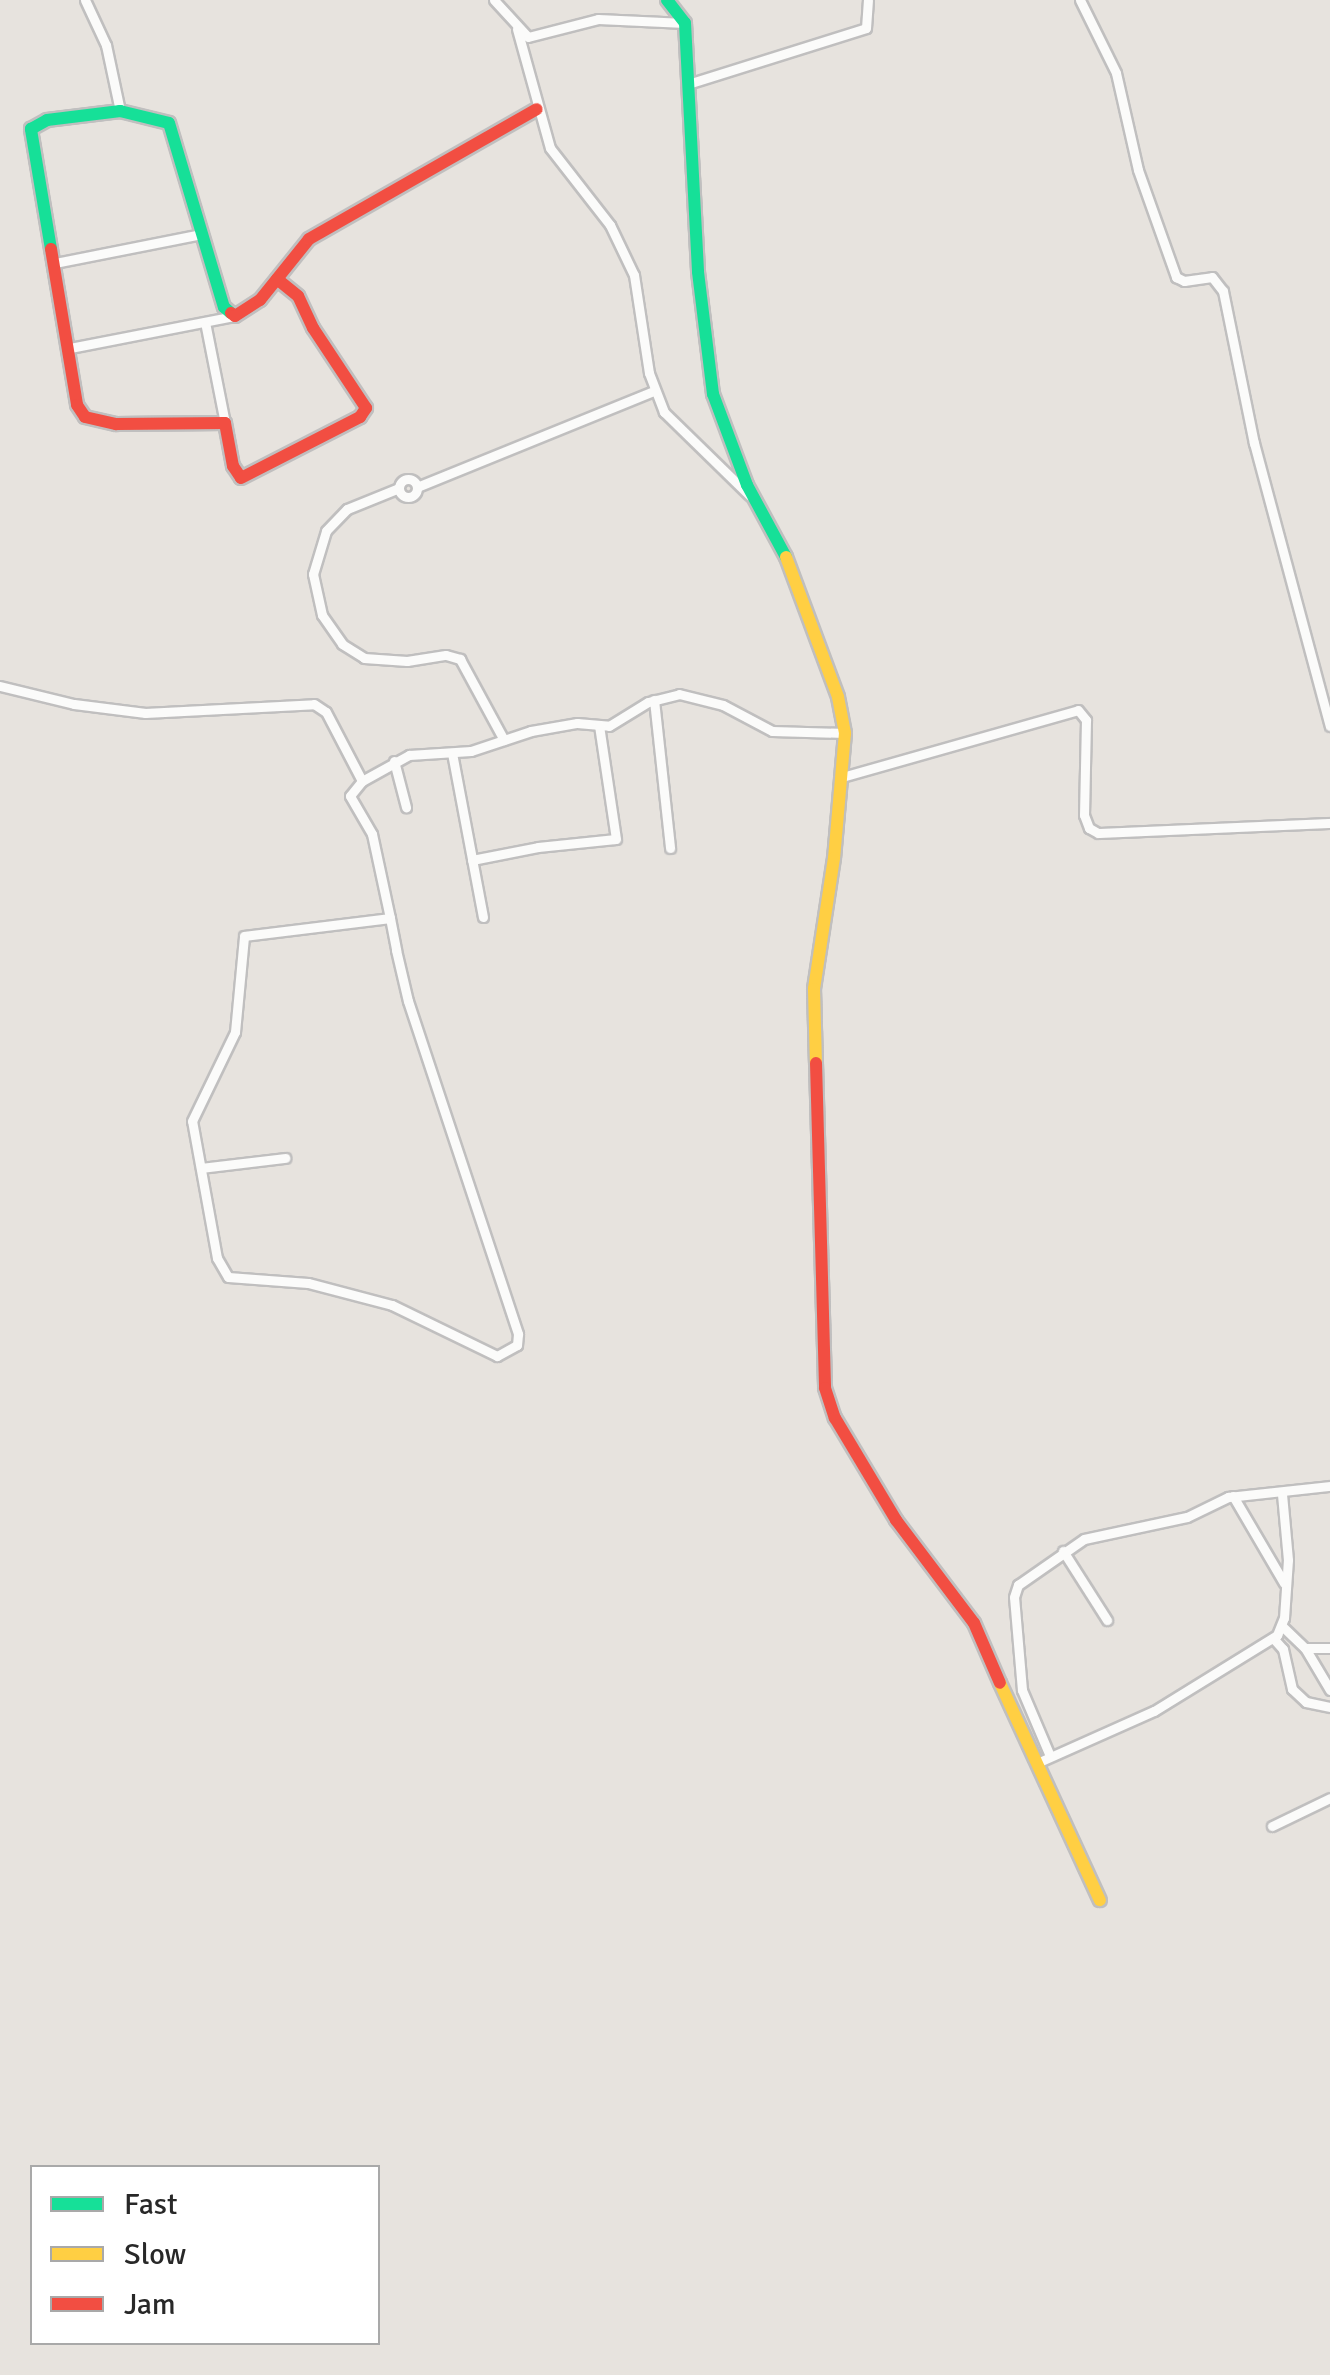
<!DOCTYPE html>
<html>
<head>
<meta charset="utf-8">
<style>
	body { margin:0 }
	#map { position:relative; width:1330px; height:2375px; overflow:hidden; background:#e7e3de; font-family:Signika,sans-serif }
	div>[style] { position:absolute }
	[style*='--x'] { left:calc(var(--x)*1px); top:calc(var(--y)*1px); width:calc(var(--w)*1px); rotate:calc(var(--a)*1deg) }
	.roads { filter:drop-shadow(2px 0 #c0bfbf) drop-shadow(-2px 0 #c0bfbf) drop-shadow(0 2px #c0bfbf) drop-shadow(0 -2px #c0bfbf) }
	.street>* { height:9px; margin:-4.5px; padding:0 4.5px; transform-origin:4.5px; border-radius:4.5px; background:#fbfbfa }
	.street>.ring { margin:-4.5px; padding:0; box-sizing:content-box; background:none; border:9px solid #fbfbfa; border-radius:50% }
	.fast>* { height:12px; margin:-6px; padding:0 6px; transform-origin:6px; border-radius:6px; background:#16e098 }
	.slow>* { height:12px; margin:-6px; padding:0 6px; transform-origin:6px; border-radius:6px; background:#ffcf43 }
	.jam>* { height:12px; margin:-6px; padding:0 6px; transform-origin:6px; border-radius:6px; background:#f24e42 }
	span { translate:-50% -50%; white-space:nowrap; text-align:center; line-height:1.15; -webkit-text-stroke:10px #fff; paint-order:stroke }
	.legend { position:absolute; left:30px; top:2165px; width:350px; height:180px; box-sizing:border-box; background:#fff; border:2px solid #a9a9a9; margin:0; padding:12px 18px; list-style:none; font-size:30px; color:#282828 }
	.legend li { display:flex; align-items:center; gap:20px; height:50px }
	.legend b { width:50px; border:2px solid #a9a9a9 }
</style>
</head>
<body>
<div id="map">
	<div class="roads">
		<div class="street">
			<div style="--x:85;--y:0;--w:50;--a:65"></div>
			<div style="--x:106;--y:45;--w:67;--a:78"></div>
			<div style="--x:494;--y:0;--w:50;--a:47.4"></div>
			<div style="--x:528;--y:37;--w:72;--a:-14.4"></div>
			<div style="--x:598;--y:19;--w:87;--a:2.6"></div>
			<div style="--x:1080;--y:0;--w:81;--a:63.7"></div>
			<div style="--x:1116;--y:73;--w:99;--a:77.2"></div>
			<div style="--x:1138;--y:170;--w:114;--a:70.4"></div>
			<div style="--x:1176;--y:277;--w:9;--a:27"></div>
			<div style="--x:1184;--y:281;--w:28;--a:-8"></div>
			<div style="--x:1212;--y:277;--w:18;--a:52"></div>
			<div style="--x:1223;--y:291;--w:155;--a:78.5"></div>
			<div style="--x:1254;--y:443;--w:293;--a:75"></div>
			<div style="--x:517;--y:29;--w:123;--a:74.5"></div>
			<div style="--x:550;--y:148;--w:98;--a:52.1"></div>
			<div style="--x:610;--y:225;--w:55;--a:64.4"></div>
			<div style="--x:634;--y:275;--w:99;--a:81.3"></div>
			<div style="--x:649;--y:373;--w:42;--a:69"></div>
			<div style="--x:664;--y:412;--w:119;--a:44.3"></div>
			<div style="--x:691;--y:83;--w:183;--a:-17.4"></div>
			<div style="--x:866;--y:28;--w:28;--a:-86"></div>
			<div style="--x:55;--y:263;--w:150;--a:-11.2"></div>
			<div style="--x:205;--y:322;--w:103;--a:78.8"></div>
			<div style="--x:70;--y:348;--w:168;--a:-11"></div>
			<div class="ring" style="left:399px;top:479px;width:9px;height:9px"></div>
			<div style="--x:417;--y:487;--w:255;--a:-22.1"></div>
			<div style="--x:399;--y:488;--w:56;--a:158"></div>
			<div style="--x:347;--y:509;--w:30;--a:134"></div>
			<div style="--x:326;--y:531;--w:45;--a:106.8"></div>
			<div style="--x:313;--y:574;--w:42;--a:77.6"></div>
			<div style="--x:322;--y:615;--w:35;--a:55"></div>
			<div style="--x:342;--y:644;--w:26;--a:32"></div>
			<div style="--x:364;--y:658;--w:43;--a:4"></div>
			<div style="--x:407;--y:661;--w:39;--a:-9"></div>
			<div style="--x:446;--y:655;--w:15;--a:16"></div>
			<div style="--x:460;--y:659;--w:92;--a:61.5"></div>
			<div style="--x:0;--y:686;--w:76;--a:13.7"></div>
			<div style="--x:74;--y:704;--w:72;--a:7.2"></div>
			<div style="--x:145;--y:713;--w:169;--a:-3"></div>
			<div style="--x:314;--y:704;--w:14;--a:34"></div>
			<div style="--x:326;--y:712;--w:78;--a:62.4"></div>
			<div style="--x:362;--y:781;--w:54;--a:-29"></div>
			<div style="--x:409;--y:755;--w:62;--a:-3.7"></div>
			<div style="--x:471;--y:751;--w:63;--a:-18.4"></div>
			<div style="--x:531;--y:731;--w:47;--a:-9.9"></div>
			<div style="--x:577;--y:723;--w:32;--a:5"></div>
			<div style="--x:609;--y:726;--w:46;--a:-31.6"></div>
			<div style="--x:648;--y:702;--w:32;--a:-14"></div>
			<div style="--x:679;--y:694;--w:45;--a:14"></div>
			<div style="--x:723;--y:705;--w:55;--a:28"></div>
			<div style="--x:772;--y:731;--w:73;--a:1.6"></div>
			<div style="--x:654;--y:700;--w:149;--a:83.8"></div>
			<div style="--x:452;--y:753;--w:167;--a:79.3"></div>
			<div style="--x:394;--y:761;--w:48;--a:75.4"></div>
			<div style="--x:842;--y:777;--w:245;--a:-15.8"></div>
			<div style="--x:1078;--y:710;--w:13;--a:51"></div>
			<div style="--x:1086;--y:720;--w:95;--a:91.2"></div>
			<div style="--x:1084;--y:815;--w:14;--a:69"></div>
			<div style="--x:1089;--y:828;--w:10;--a:29"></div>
			<div style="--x:1098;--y:833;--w:232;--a:-2.5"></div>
			<div style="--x:362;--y:781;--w:19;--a:129"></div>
			<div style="--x:350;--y:796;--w:44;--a:59.9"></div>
			<div style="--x:372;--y:834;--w:86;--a:77.9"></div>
			<div style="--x:390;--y:918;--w:33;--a:79"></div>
			<div style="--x:396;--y:950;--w:52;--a:76.8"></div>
			<div style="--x:408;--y:1001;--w:351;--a:71.7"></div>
			<div style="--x:518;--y:1334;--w:11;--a:95"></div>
			<div style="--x:517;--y:1345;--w:23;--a:151"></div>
			<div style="--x:497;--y:1356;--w:117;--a:-154.1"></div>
			<div style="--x:392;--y:1305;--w:87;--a:-165.3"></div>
			<div style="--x:308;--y:1283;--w:80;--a:-175.7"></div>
			<div style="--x:228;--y:1277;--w:22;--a:-120"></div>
			<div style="--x:217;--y:1258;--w:139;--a:-100.3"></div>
			<div style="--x:192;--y:1121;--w:99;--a:-64.2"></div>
			<div style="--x:235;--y:1032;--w:96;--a:-84.6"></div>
			<div style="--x:244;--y:936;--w:147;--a:-7"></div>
			<div style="--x:472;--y:860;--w:67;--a:-11.1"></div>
			<div style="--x:538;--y:847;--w:78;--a:-5.9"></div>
			<div style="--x:616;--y:839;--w:115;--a:-98.5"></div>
			<div style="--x:201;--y:1168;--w:85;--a:-6.8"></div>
			<div style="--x:1233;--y:1496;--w:101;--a:59.6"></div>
			<div style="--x:1063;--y:1551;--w:82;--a:57.5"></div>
			<div style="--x:1283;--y:1627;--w:30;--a:44"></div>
			<div style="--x:1305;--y:1648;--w:25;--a:0"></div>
			<div style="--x:1273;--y:1638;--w:15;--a:48"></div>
			<div style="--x:1283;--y:1649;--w:41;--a:77.3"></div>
			<div style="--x:1292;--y:1689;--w:19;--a:43"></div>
			<div style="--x:1306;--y:1702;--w:25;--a:12"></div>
			<div style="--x:1305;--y:1648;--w:49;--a:59.2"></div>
			<div style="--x:1050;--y:1756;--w:72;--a:-113"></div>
			<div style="--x:1022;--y:1690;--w:93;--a:-94.9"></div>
			<div style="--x:1014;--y:1597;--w:13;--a:-72"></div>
			<div style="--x:1018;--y:1585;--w:80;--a:-34.9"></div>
			<div style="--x:1084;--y:1539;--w:105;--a:-12.1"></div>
			<div style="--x:1187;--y:1517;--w:46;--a:-26"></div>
			<div style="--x:1228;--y:1497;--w:103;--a:-6.2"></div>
			<div style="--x:1037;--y:1763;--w:128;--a:-24"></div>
			<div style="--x:1154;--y:1711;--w:145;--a:-31.7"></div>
			<div style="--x:1277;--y:1635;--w:18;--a:-68"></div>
			<div style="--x:1284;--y:1618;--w:58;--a:-86.1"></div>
			<div style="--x:1288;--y:1560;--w:66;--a:-95.2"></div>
			<div style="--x:1272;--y:1826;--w:64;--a:-25.8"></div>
		</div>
		<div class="fast">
			<div style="--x:667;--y:0;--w:29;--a:52"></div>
			<div style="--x:685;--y:23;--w:249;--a:87"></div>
			<div style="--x:698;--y:272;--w:123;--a:83"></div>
			<div style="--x:713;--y:394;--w:97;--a:69.5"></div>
			<div style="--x:747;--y:485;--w:82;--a:61.6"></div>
			<div style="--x:51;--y:249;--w:122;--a:-99.5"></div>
			<div style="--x:31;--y:129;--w:18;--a:-29"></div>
			<div style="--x:47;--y:120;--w:74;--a:-7"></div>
			<div style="--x:120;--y:111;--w:50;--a:13.8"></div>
			<div style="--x:169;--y:123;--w:192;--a:73.4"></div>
			<div style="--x:224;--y:307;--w:9;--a:41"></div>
		</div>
		<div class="slow">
			<div style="--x:786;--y:557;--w:149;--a:69.6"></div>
			<div style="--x:838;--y:697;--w:37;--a:79"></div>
			<div style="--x:845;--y:733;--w:125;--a:95"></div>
			<div style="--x:834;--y:858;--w:133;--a:98.7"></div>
			<div style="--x:814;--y:989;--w:74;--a:88.5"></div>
			<div style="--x:1000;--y:1683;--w:239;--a:65.3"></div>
		</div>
		<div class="jam">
			<div style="--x:51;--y:249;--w:158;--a:80.5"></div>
			<div style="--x:77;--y:405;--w:14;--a:56"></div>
			<div style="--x:85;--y:417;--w:32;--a:13"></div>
			<div style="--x:116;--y:424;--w:109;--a:-0.5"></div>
			<div style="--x:225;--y:423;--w:44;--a:79.5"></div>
			<div style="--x:233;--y:466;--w:14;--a:56"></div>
			<div style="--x:241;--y:478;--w:134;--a:-27.1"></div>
			<div style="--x:360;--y:417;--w:11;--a:-56"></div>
			<div style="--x:366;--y:408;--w:96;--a:-123.5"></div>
			<div style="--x:313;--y:328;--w:35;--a:-115"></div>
			<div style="--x:298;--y:296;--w:27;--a:-141"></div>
			<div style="--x:231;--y:313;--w:5;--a:37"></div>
			<div style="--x:235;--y:316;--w:30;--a:-33"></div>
			<div style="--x:260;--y:300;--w:78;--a:-51.2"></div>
			<div style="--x:309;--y:239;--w:262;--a:-29.7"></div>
			<div style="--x:816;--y:1063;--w:325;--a:88.4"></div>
			<div style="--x:825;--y:1388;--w:32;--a:72"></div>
			<div style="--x:835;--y:1418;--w:119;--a:59.1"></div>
			<div style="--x:896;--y:1520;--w:129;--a:52.9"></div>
			<div style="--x:974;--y:1623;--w:65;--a:66.6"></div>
		</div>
	</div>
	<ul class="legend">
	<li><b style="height:12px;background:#16e098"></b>Fast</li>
	<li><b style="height:12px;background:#ffcf43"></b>Slow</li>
	<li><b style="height:12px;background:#f24e42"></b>Jam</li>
	</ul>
</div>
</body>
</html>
